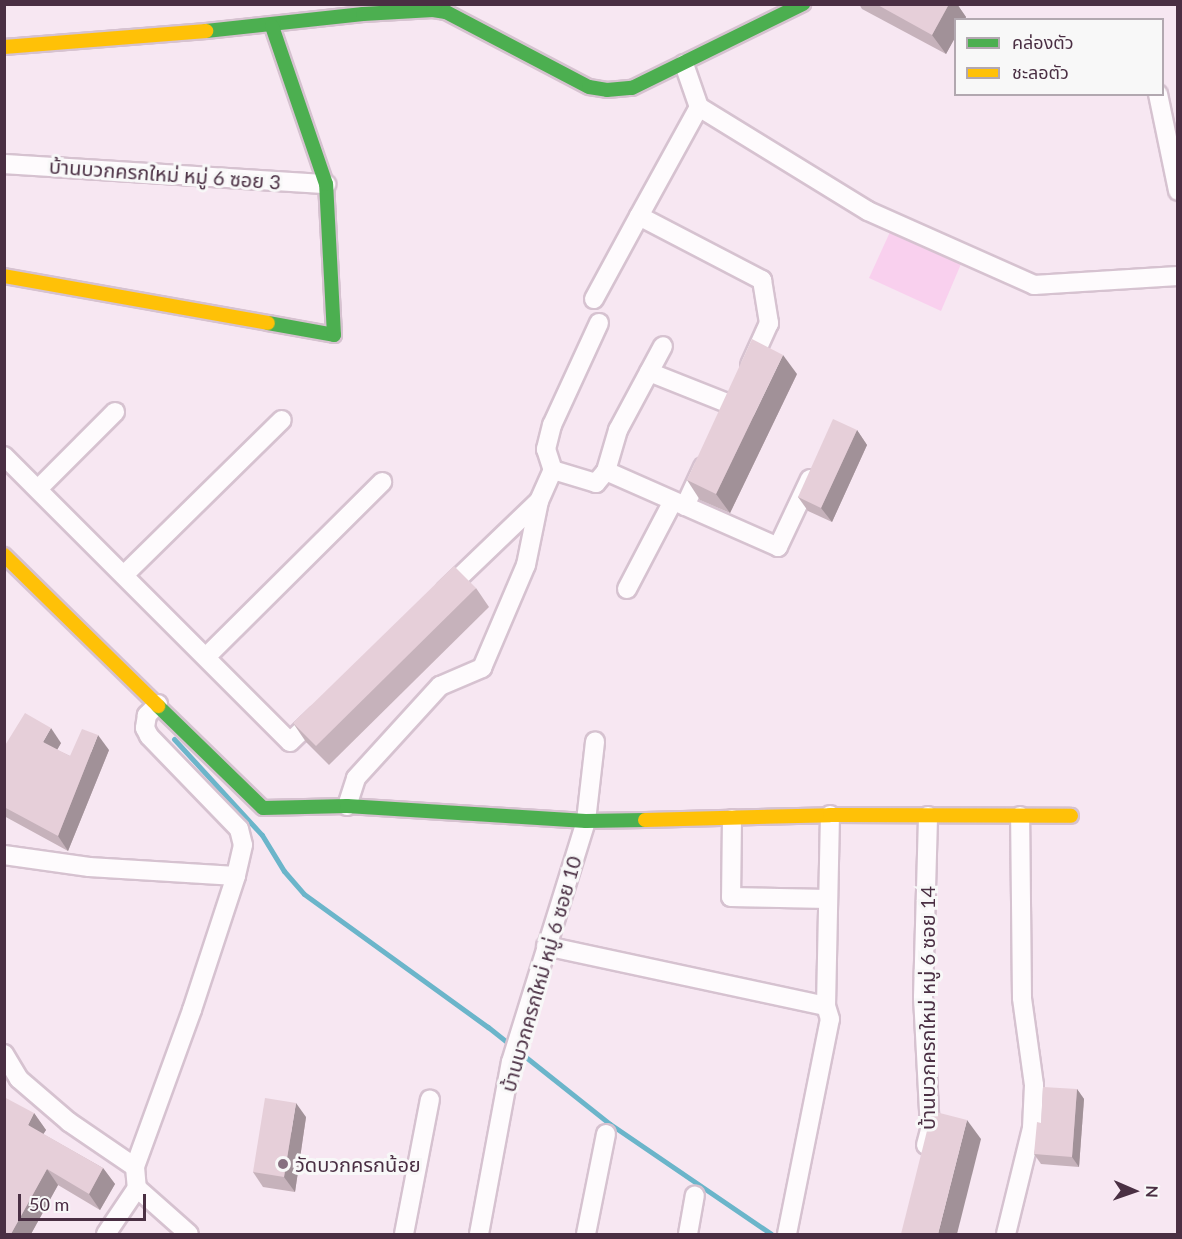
<!DOCTYPE html>
<html>
<head>
<meta charset="utf-8">
<style>
	body { margin:0 }
	#map { position:relative; width:1182px; height:1239px; overflow:hidden; background:#f7e7f2; font-family:Lato,"Noto Sans Thai",sans-serif }
	div>[style] { position:absolute }
	[style*='--x'] { left:calc(var(--x)*1px); top:calc(var(--y)*1px); width:calc(var(--w)*1px); rotate:calc(var(--a)*1deg) }
	.green>* { inset:0; background:#f9d0ee }
	.stream>* { height:5px; margin:-2.5px; padding:0 2.5px; transform-origin:2.5px; border-radius:2.5px; background:#6bb5ca }
	.roads { filter:drop-shadow(2px 0 #d6c2d0) drop-shadow(-2px 0 #d6c2d0) drop-shadow(0 2px #d6c2d0) drop-shadow(0 -2px #d6c2d0) }
	.street>* { height:18px; margin:-9px; padding:0 9px; transform-origin:9px; border-radius:9px; background:#fefbfd }
	.fast>* { height:14px; margin:-7px; padding:0 7px; transform-origin:7px; border-radius:7px; background:#4caf50 }
	.slow>* { height:14px; margin:-7px; padding:0 7px; transform-origin:7px; border-radius:7px; background:#ffc107 }
	.wall>* { inset:0; background:#c6b2bb }
	.shaded-wall>* { inset:0; background:#a19198 }
	.building>* { inset:0; background:#e6cfd9 }
	.dots>* { width:16px; height:16px; translate:-50% -50%; box-sizing:border-box; border:3px solid #f8f8f8; border-radius:50% }
	span { translate:-50% -50%; white-space:nowrap; text-align:center; line-height:1.15; -webkit-text-stroke:6px #f8f8f8; paint-order:stroke }
	.street-label { font-size:20px; color:#4a2f43 }
	.poi-label { font-size:20px; color:#4a2f43 }
	.left { translate:0 -50%; text-align:left }
	.frame { position:absolute; inset:0; border:6px solid #4a2f43; pointer-events:none }
	.legend { position:absolute; left:954px; top:18px; width:210px; height:78px; box-sizing:border-box; background:#f8f8f8; border:2px solid #b2a8b0; margin:0; padding:8px 10px; list-style:none; font-size:18px; color:#4a2f43 }
	.legend li { display:flex; align-items:center; gap:12px; height:30px }
	.legend b { width:30px; border:2px solid #b2a8b0 }
	.north { position:absolute; left:1104px; top:1161px; width:60px; height:60px; -webkit-text-stroke:4px #f8f8f8; paint-order:stroke; rotate:92deg; font-size:16px; font-weight:700; line-height:24px; text-align:center; color:#4a2f43 }
	.north::after { content:''; display:block; margin:auto; width:21px; height:27px; background:#4a2f43; clip-path:polygon(50% 0,100% 100%,50% 72%,0 100%) }
	.scale { position:absolute; left:18px; top:1194px; width:128px; height:27px; box-sizing:border-box; border:3px solid #4a2f43; border-top:0; padding-left:8px; font-size:18px; line-height:21px; white-space:nowrap; color:#4a2f43; -webkit-text-stroke:4px #f8f8f8; paint-order:stroke }
</style>
</head>
<body>
<div id="map">
	<div class="green">
		<div style="clip-path:polygon(890px 232px,961px 264px,941px 311px,869px 278px)"></div>
	</div>
	<div class="stream">
		<div style="--x:174;--y:739;--w:130;--a:47.5"></div>
		<div style="--x:262;--y:835;--w:42;--a:58.6"></div>
		<div style="--x:284;--y:871;--w:30;--a:49"></div>
		<div style="--x:304;--y:894;--w:227;--a:35.9"></div>
		<div style="--x:488;--y:1027;--w:156;--a:38.5"></div>
		<div style="--x:610;--y:1124;--w:195;--a:34.3"></div>
	</div>
	<div class="roads">
		<div class="street">
			<div style="--x:684;--y:64;--w:46;--a:70.8"></div>
			<div style="--x:699;--y:107;--w:124;--a:118.8"></div>
			<div style="--x:639;--y:216;--w:139;--a:27.5"></div>
			<div style="--x:762;--y:280;--w:44;--a:80.8"></div>
			<div style="--x:769;--y:323;--w:46;--a:114.3"></div>
			<div style="--x:1158;--y:94;--w:99;--a:78.3"></div>
			<div style="--x:699;--y:107;--w:198;--a:31.6"></div>
			<div style="--x:868;--y:211;--w:182;--a:24"></div>
			<div style="--x:1034;--y:285;--w:144;--a:-3.6"></div>
			<div style="--x:4;--y:164;--w:323;--a:3.6"></div>
			<div style="--x:594;--y:299;--w:94;--a:-61.5"></div>
			<div style="--x:599;--y:323;--w:112;--a:114.7"></div>
			<div style="--x:552;--y:425;--w:25;--a:104"></div>
			<div style="--x:546;--y:449;--w:22;--a:72"></div>
			<div style="--x:553;--y:470;--w:45;--a:16.8"></div>
			<div style="--x:596;--y:483;--w:16;--a:-50"></div>
			<div style="--x:606;--y:471;--w:188;--a:23.8"></div>
			<div style="--x:778;--y:547;--w:75;--a:-64.8"></div>
			<div style="--x:649;--y:372;--w:89;--a:21.7"></div>
			<div style="--x:4;--y:456;--w:404;--a:45"></div>
			<div style="--x:290;--y:742;--w:39;--a:-44"></div>
			<div style="--x:606;--y:471;--w:43;--a:-73.7"></div>
			<div style="--x:618;--y:430;--w:95;--a:-61.8"></div>
			<div style="--x:38;--y:489;--w:109;--a:-45"></div>
			<div style="--x:685;--y:506;--w:43;--a:-65.2"></div>
			<div style="--x:124;--y:575;--w:221;--a:-44.5"></div>
			<div style="--x:627;--y:589;--w:99;--a:-62.4"></div>
			<div style="--x:445;--y:591;--w:130;--a:-43.8"></div>
			<div style="--x:539;--y:501;--w:34;--a:-66"></div>
			<div style="--x:207;--y:656;--w:247;--a:-44.8"></div>
			<div style="--x:158;--y:704;--w:16;--a:135"></div>
			<div style="--x:147;--y:715;--w:13;--a:99"></div>
			<div style="--x:145;--y:728;--w:9;--a:63"></div>
			<div style="--x:149;--y:736;--w:129;--a:45.9"></div>
			<div style="--x:239;--y:829;--w:16;--a:76"></div>
			<div style="--x:243;--y:845;--w:32;--a:103"></div>
			<div style="--x:236;--y:876;--w:141;--a:108.2"></div>
			<div style="--x:192;--y:1010;--w:167;--a:110"></div>
			<div style="--x:135;--y:1167;--w:21;--a:85"></div>
			<div style="--x:137;--y:1188;--w:69;--a:41.5"></div>
			<div style="--x:347;--y:806;--w:29;--a:-72"></div>
			<div style="--x:356;--y:778;--w:125;--a:-47.6"></div>
			<div style="--x:440;--y:686;--w:46;--a:-23.2"></div>
			<div style="--x:482;--y:668;--w:112;--a:-66.9"></div>
			<div style="--x:526;--y:565;--w:65;--a:-78.5"></div>
			<div style="--x:732;--y:819;--w:78;--a:90.7"></div>
			<div style="--x:731;--y:897;--w:97;--a:1.2"></div>
			<div style="--x:4;--y:855;--w:86;--a:8"></div>
			<div style="--x:89;--y:867;--w:147;--a:3.5"></div>
			<div style="--x:546;--y:946;--w:286;--a:12.1"></div>
			<div style="--x:4;--y:1054;--w:29;--a:59"></div>
			<div style="--x:19;--y:1079;--w:66;--a:40.7"></div>
			<div style="--x:69;--y:1122;--w:80;--a:34.3"></div>
			<div style="--x:926;--y:1145;--w:16;--a:-75"></div>
			<div style="--x:930;--y:1130;--w:133;--a:-93"></div>
			<div style="--x:923;--y:997;--w:181;--a:-88.4"></div>
			<div style="--x:106;--y:1234;--w:55;--a:-56"></div>
			<div style="--x:404;--y:1234;--w:137;--a:-79.1"></div>
			<div style="--x:479;--y:1234;--w:175;--a:-79.5"></div>
			<div style="--x:511;--y:1062;--w:252;--a:-72.7"></div>
			<div style="--x:586;--y:821;--w:80;--a:-83.5"></div>
			<div style="--x:586;--y:1234;--w:102;--a:-78.7"></div>
			<div style="--x:688;--y:1234;--w:39;--a:-80"></div>
			<div style="--x:787;--y:1234;--w:219;--a:-78.7"></div>
			<div style="--x:830;--y:1019;--w:14;--a:-107"></div>
			<div style="--x:826;--y:1006;--w:191;--a:-88.8"></div>
			<div style="--x:1006;--y:1234;--w:109;--a:-76.2"></div>
			<div style="--x:1032;--y:1128;--w:43;--a:-87.3"></div>
			<div style="--x:1034;--y:1085;--w:88;--a:-97.9"></div>
			<div style="--x:1022;--y:998;--w:182;--a:-90.6"></div>
		</div>
		<div class="fast">
			<div style="--x:206;--y:31;--w:158;--a:-6.2"></div>
			<div style="--x:363;--y:14;--w:70;--a:-3.3"></div>
			<div style="--x:433;--y:10;--w:13;--a:9"></div>
			<div style="--x:446;--y:12;--w:161;--a:27.7"></div>
			<div style="--x:589;--y:87;--w:18;--a:9"></div>
			<div style="--x:607;--y:90;--w:25;--a:-5"></div>
			<div style="--x:632;--y:88;--w:191;--a:-26.2"></div>
			<div style="--x:268;--y:323;--w:67;--a:10.3"></div>
			<div style="--x:334;--y:335;--w:151;--a:-93"></div>
			<div style="--x:326;--y:184;--w:167;--a:-108.9"></div>
			<div style="--x:158;--y:706;--w:146;--a:44.2"></div>
			<div style="--x:263;--y:808;--w:84;--a:-1.4"></div>
			<div style="--x:347;--y:806;--w:239;--a:3.6"></div>
			<div style="--x:586;--y:821;--w:59;--a:-1"></div>
		</div>
		<div class="slow">
			<div style="--x:4;--y:47;--w:203;--a:-4.5"></div>
			<div style="--x:4;--y:276;--w:268;--a:10.1"></div>
			<div style="--x:4;--y:555;--w:216;--a:44.4"></div>
			<div style="--x:645;--y:820;--w:185;--a:-1.5"></div>
			<div style="--x:830;--y:815;--w:241;--a:0.2"></div>
		</div>
	</div>
	<div class="wall">
		<div style="clip-path:polygon(859px 4px,957px 4px,966px 17px,946px 54px,862px 9px)"></div>
		<div style="clip-path:polygon(797px 374px,730px 513px,700px 500px,687px 480px)"></div>
		<div style="clip-path:polygon(857px 430px,867px 445px,832px 522px,808px 511px,798px 497px)"></div>
		<div style="clip-path:polygon(476px 588px,489px 607px,329px 765px,306px 742px,293px 723px)"></div>
		<div style="clip-path:polygon(61px 743px,57px 750px,70px 756px,109px 750px,68px 851px,4px 816px,4px 747px)"></div>
		<div style="clip-path:polygon(1077px 1089px,1084px 1099px,1079px 1167px,1041px 1164px,1034px 1154px,1041px 1123px)"></div>
		<div style="clip-path:polygon(34px 1113px,46px 1130px,43px 1134px,103px 1168px,115px 1184px,100px 1210px,58px 1185px,31px 1234px,4px 1234px)"></div>
		<div style="clip-path:polygon(306px 1117px,295px 1192px,263px 1187px,253px 1172px)"></div>
	</div>
	<div class="shaded-wall">
		<div style="clip-path:polygon(949px 4px,957px 4px,966px 17px,965px 20px,956px 20px,956px 36px,946px 54px,932px 35px)"></div>
		<div style="clip-path:polygon(783px 355px,797px 374px,730px 513px,716px 494px)"></div>
		<div style="clip-path:polygon(857px 430px,867px 445px,832px 522px,821px 508px)"></div>
		<div style="clip-path:polygon(51px 728px,61px 743px,53px 757px,43px 742px)"></div>
		<div style="clip-path:polygon(98px 735px,109px 750px,68px 851px,58px 836px)"></div>
		<div style="clip-path:polygon(1077px 1089px,1084px 1099px,1079px 1167px,1072px 1157px)"></div>
		<div style="clip-path:polygon(296px 1103px,306px 1117px,295px 1192px,284px 1177px)"></div>
		<div style="clip-path:polygon(34px 1113px,46px 1130px,39px 1141px,28px 1125px)"></div>
		<div style="clip-path:polygon(967px 1120px,981px 1139px,957px 1234px,938px 1234px)"></div>
		<div style="clip-path:polygon(103px 1168px,115px 1184px,100px 1210px,89px 1194px)"></div>
		<div style="clip-path:polygon(47px 1169px,58px 1185px,31px 1234px,11px 1234px)"></div>
	</div>
	<div class="building">
		<div style="clip-path:polygon(876px 4px,949px 4px,932px 35px)"></div>
		<div style="clip-path:polygon(752px 339px,783px 355px,716px 494px,687px 480px)"></div>
		<div style="clip-path:polygon(833px 419px,857px 430px,821px 508px,798px 497px)"></div>
		<div style="clip-path:polygon(454px 566px,476px 588px,316px 746px,293px 723px)"></div>
		<div style="clip-path:polygon(25px 713px,51px 728px,43px 742px,70px 756px,82px 729px,98px 735px,58px 836px,4px 807px,4px 747px)"></div>
		<div style="clip-path:polygon(1043px 1087px,1077px 1089px,1072px 1157px,1034px 1154px,1037px 1122px,1041px 1123px)"></div>
		<div style="clip-path:polygon(4px 1097px,34px 1113px,28px 1125px,103px 1168px,89px 1194px,47px 1169px,11px 1234px,4px 1234px)"></div>
		<div style="clip-path:polygon(265px 1098px,296px 1103px,284px 1177px,253px 1172px)"></div>
		<div style="clip-path:polygon(932px 1111px,967px 1120px,938px 1234px,901px 1234px)"></div>
	</div>
	<div class="dots">
		<div style="left:283px;top:1164px;background:#876f80"></div>
	</div>
	<div class="street-label">
		<span style="left:165px;top:174px;rotate:4deg">บ้านบวกครกใหม่ หมู่ 6 ซอย 3</span>
		<span style="left:541px;top:974px;rotate:-74deg">บ้านบวกครกใหม่ หมู่ 6 ซอย 10</span>
		<span style="left:927px;top:1008px;rotate:-90deg">บ้านบวกครกใหม่ หมู่ 6 ซอย 14</span>
	</div>
	<div class="poi-label">
		<span class="left" style="left:295px;top:1164px">วัดบวกครกน้อย</span>
	</div>
	<div class="frame"></div>
	<ul class="legend">
	<li><b style="height:8px;background:#4caf50"></b>คล่องตัว</li>
	<li><b style="height:8px;background:#ffc107"></b>ชะลอตัว</li>
	</ul>
	<div class="north">N</div>
	<div class="scale">50 m</div>
</div>
</body>
</html>
